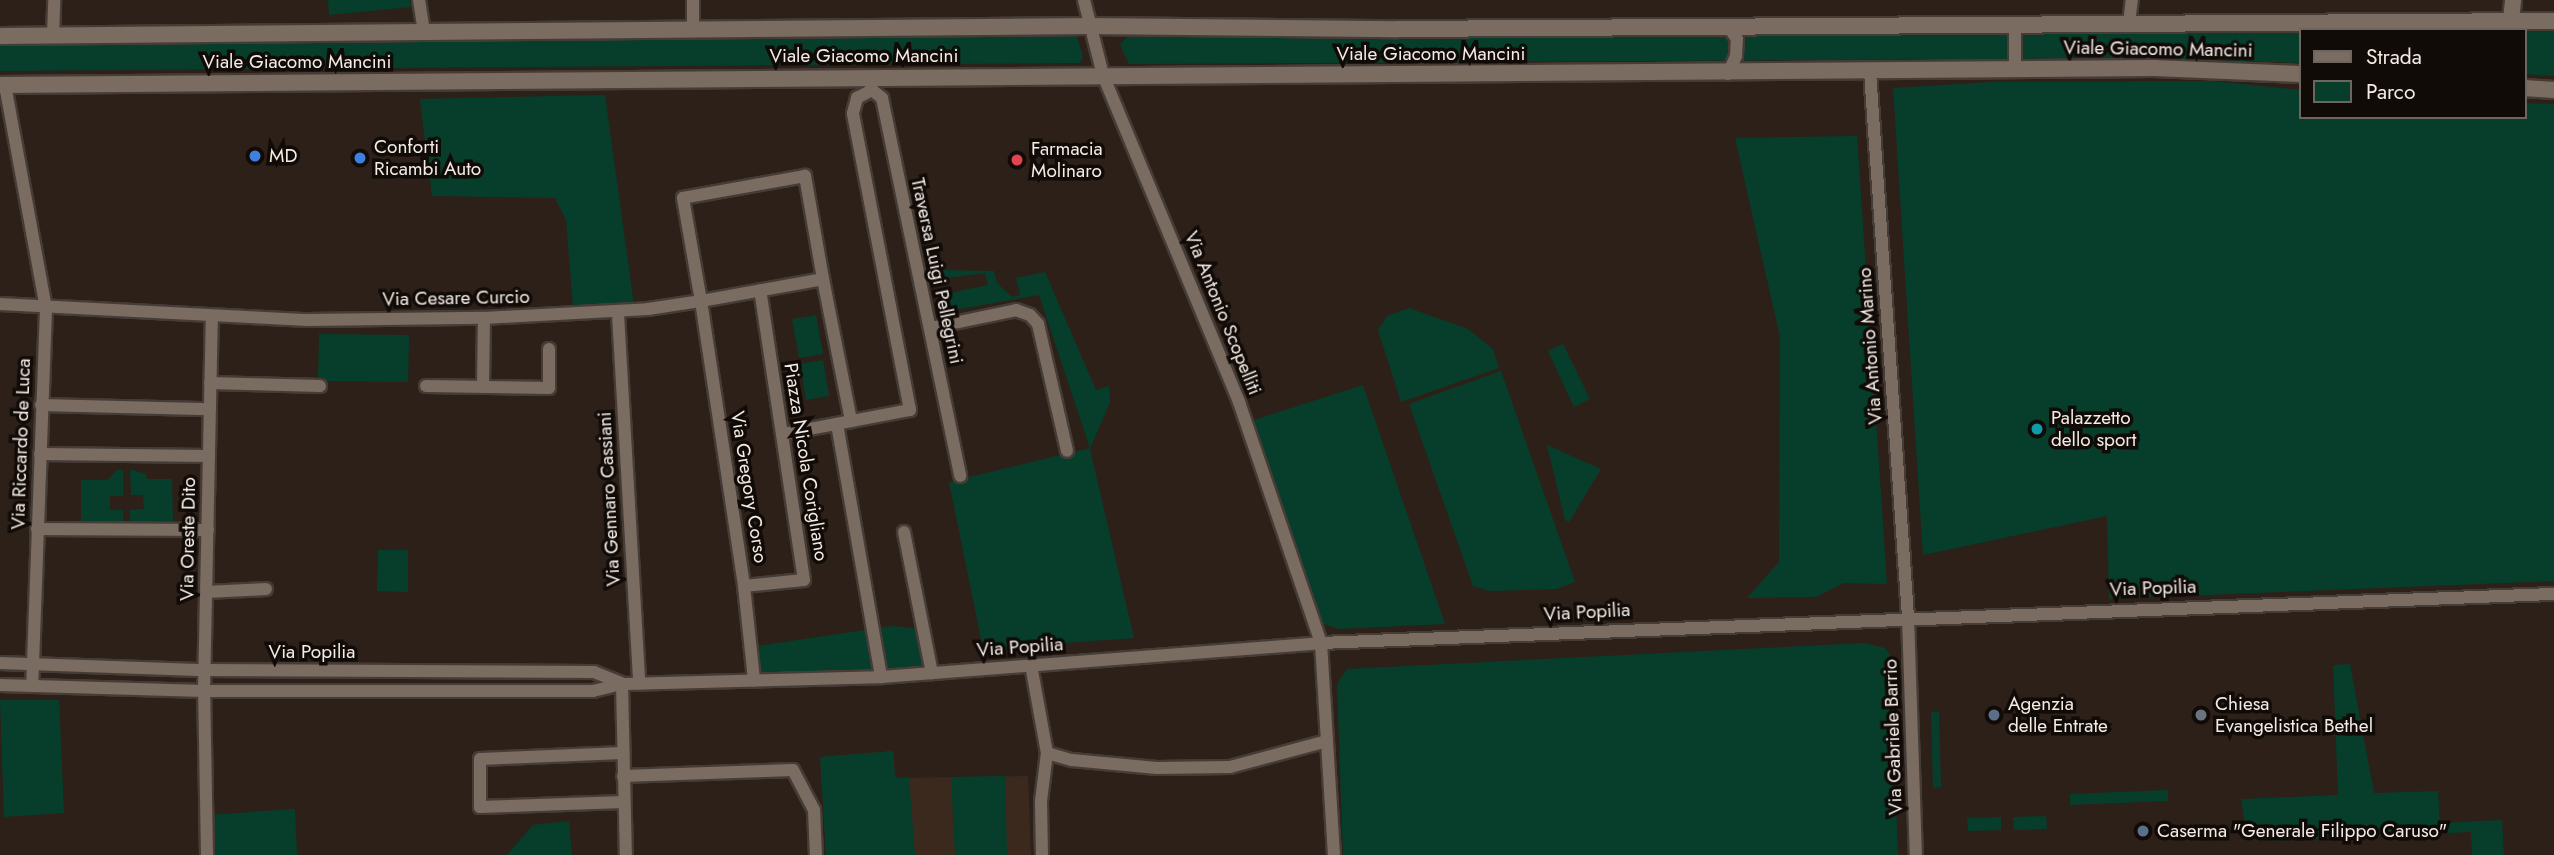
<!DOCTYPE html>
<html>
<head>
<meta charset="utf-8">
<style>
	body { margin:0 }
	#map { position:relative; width:2554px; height:855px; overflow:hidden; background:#2d2018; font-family:Jost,sans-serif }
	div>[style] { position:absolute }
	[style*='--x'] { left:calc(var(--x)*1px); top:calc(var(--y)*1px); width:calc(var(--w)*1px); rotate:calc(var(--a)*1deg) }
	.built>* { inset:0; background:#3b291d }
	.green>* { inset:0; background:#063e2b }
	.roads { filter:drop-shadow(2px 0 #463c36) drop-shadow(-2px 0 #463c36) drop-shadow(0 2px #463c36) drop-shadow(0 -2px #463c36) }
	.minor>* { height:12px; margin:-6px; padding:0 6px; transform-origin:6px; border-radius:6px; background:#7b6c62 }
	.tertiary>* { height:16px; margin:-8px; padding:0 8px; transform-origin:8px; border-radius:8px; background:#7b6c62 }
	.dots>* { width:19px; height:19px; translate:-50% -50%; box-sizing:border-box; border:4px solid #110b08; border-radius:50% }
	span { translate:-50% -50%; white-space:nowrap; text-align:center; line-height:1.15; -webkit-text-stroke:7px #110b08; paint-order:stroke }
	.street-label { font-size:19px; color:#f4ebe5 }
	.poi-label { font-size:19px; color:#f4ebe5 }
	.left { translate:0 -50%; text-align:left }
	.legend { position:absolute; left:2299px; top:28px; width:228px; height:91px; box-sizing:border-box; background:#110b08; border:2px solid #6c6560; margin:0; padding:9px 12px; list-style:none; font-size:21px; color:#f4ebe5 }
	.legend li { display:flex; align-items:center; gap:14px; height:35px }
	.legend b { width:35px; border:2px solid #6c6560 }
</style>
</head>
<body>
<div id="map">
	<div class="built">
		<div style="clip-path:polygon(893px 751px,896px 778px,1028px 776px,1031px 855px,826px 855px,820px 757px)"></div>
	</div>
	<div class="green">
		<div style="clip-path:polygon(328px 0,410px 0,411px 7px,329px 15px)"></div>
		<div style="clip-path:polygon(2554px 28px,2554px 76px,2524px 74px,2524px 30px,2402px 30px)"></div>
		<div style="clip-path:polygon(2300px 30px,2300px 63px,2148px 58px,1129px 64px,1120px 45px,1127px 37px)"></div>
		<div style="clip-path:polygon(1076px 33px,1083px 57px,1080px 63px,0 71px,0 41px)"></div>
		<div style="clip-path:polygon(2212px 81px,2300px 90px,2300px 117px,2524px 117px,2524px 103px,2554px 104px,2554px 581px,2109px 599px,2107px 516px,1923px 555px,1893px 88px,1992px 82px)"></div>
		<div style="clip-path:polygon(605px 95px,634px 305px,573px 307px,566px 220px,555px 198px,432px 196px,420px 99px)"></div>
		<div style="clip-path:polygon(1857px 136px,1887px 584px,1843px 583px,1816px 597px,1747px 598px,1779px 562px,1780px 337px,1735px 138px)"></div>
		<div style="clip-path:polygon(937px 260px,939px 270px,994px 271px,997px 283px,1012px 297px,1020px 295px,1016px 278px,1045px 272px,1096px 390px,1109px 386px,1110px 402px,1090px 449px,1134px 638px,983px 649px,949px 482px,1090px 448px,1039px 295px,943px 312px,936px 304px,939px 295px,988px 285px,985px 273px,931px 280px,928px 267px)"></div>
		<div style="clip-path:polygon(1409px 308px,1468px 329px,1493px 349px,1499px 368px,1401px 402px,1378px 330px,1387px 316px)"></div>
		<div style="clip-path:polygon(816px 315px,823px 354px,799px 358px,792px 319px)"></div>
		<div style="clip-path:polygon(319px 334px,409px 335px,408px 382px,318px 381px)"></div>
		<div style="clip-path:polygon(1563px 344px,1590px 399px,1574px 407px,1548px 351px)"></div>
		<div style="clip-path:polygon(823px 360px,829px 396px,806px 400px,800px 364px)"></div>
		<div style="clip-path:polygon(1501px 371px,1575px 582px,1557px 589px,1489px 591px,1473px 586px,1409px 404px)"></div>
		<div style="clip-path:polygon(1363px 385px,1445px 624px,1339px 629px,1321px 623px,1254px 420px)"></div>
		<div style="clip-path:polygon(1547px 445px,1601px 469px,1569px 522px,1565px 520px)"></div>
		<div style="clip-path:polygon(130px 469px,146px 474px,147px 479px,172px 479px,173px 521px,130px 521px,130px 510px,144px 509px,143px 495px,131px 495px)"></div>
		<div style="clip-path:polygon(117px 470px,123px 470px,123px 496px,110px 496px,110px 510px,123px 510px,123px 522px,81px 522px,81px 480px,107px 480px)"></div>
		<div style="clip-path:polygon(378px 550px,408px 550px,408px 592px,377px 591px)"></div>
		<div style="clip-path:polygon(892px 626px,923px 629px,932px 673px,754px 680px,751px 647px)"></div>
		<div style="clip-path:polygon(1865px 643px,1885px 648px,1890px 655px,1898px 855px,1343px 855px,1337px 684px,1347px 669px)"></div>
		<div style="clip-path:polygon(2350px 664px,2374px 793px,2438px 791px,2440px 823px,2502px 820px,2504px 855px,2472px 855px,2471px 832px,2270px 841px,2268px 824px,2245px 825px,2241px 799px,2338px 795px,2333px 665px)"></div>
		<div style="clip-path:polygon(0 700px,59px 700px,64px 813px,4px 817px)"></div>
		<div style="clip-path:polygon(1931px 712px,1939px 712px,1941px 787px,1933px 788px)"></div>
		<div style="clip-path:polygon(893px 751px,895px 778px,909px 777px,915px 855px,826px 855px,820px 757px)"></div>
		<div style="clip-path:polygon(1005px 776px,1007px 855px,955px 855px,951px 777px)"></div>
		<div style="clip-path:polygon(2168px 790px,2168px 801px,2070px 805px,2070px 794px)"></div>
		<div style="clip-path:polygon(295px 809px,297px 855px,207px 855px,207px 815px)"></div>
		<div style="clip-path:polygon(2046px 816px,2047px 829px,2014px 830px,2013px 817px)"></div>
		<div style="clip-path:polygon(2001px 817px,2001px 830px,1968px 831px,1967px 818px)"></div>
		<div style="clip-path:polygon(569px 821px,572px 855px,507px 855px,533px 825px)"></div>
	</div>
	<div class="roads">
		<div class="minor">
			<div style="--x:419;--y:0;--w:32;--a:81"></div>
			<div style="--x:693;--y:0;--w:30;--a:90"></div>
			<div style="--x:1084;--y:0;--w:77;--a:75.8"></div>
			<div style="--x:1103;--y:75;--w:354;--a:67.4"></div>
			<div style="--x:1239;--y:402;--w:255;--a:71.2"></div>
			<div style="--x:1321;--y:643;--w:212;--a:86.5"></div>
			<div style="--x:2015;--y:23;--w:46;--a:90"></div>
			<div style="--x:2129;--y:23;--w:23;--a:-83"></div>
			<div style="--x:53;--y:36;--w:36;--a:-88"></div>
			<div style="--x:1870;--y:72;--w:546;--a:86.01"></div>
			<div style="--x:1908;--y:617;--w:238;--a:88.1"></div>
			<div style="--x:1728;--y:74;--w:20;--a:-66"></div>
			<div style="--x:1736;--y:56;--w:17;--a:-87"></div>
			<div style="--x:1737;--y:39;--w:16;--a:-125"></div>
			<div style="--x:871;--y:83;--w:7;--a:82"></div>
			<div style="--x:872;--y:90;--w:13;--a:39"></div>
			<div style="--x:882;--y:98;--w:386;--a:78.3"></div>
			<div style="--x:5;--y:85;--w:228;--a:79.6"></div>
			<div style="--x:46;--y:309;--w:377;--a:92.1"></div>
			<div style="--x:823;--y:279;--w:145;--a:78.8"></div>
			<div style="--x:0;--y:304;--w:308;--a:3"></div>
			<div style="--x:308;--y:320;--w:176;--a:-0.7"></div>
			<div style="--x:484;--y:318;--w:164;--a:-3.1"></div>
			<div style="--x:648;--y:309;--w:54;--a:-8.6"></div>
			<div style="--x:701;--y:301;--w:124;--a:-10.2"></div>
			<div style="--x:823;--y:279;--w:105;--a:-99.9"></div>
			<div style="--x:805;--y:176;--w:124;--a:169.8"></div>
			<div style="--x:683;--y:198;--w:105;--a:80.1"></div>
			<div style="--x:701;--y:301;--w:288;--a:81.4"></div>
			<div style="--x:744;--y:586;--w:95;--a:83.9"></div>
			<div style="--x:618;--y:314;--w:370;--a:86.7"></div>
			<div style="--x:930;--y:328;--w:88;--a:-11.8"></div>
			<div style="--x:1016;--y:310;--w:15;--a:20"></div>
			<div style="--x:1030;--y:315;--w:12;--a:48"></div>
			<div style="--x:1038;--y:324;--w:130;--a:77.1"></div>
			<div style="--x:210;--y:383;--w:110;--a:1.6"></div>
			<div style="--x:426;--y:386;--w:123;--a:0.9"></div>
			<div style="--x:549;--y:388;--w:39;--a:-90"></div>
			<div style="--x:483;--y:387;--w:69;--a:-89.2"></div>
			<div style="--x:41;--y:405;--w:169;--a:1.4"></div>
			<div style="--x:837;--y:424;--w:257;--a:80.1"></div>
			<div style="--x:783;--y:434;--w:129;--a:-10.7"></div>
			<div style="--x:910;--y:410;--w:302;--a:-100.9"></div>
			<div style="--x:853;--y:113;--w:16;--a:-75"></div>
			<div style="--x:857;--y:98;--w:17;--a:-28"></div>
			<div style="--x:40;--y:454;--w:169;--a:0.7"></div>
			<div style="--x:37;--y:529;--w:171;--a:0.3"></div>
			<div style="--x:904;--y:532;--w:144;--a:78.8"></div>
			<div style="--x:744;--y:586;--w:60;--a:-5.7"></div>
			<div style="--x:804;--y:580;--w:293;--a:-98.6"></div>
			<div style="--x:207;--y:592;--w:59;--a:-2.9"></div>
			<div style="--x:0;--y:663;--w:205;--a:2"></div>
			<div style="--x:205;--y:670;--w:389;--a:0.3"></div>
			<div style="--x:594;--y:672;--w:29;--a:22"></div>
			<div style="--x:1031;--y:665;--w:89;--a:79.7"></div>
			<div style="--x:1047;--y:753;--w:26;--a:16"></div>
			<div style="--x:1072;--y:760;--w:85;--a:5.4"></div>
			<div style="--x:1157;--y:768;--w:73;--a:-0.8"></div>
			<div style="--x:1230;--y:767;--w:100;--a:-15"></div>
			<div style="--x:622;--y:684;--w:171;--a:88.7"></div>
			<div style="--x:0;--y:685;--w:204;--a:1.7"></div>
			<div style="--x:204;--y:691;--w:389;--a:0"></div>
			<div style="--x:593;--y:691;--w:30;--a:-14"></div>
			<div style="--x:622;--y:684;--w:259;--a:-1.5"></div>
			<div style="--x:881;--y:677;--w:441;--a:-4.4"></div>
			<div style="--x:1321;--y:643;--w:1234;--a:-2.28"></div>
			<div style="--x:622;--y:753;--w:142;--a:177.6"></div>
			<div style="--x:480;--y:759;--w:48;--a:90"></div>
			<div style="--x:480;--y:807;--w:144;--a:-2"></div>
			<div style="--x:623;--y:776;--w:170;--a:-2"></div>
			<div style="--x:793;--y:770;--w:45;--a:62.3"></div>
			<div style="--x:814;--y:810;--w:45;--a:87.5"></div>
			<div style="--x:207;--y:855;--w:164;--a:-91"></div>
			<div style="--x:204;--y:691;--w:375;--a:-88.8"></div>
			<div style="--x:1042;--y:855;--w:54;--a:-91.1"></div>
			<div style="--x:1041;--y:801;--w:48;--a:-82.9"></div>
		</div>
		<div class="tertiary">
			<div style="--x:2511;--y:20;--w:20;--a:-84"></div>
			<div style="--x:0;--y:36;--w:1090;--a:-0.53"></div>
			<div style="--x:1090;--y:26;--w:308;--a:0.6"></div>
			<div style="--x:1398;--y:29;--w:1156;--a:-0.4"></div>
			<div style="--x:0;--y:85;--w:2154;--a:-0.45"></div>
			<div style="--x:2154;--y:68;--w:146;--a:2.4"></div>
			<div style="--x:2524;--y:88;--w:30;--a:4"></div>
		</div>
	</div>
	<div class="dots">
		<div style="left:255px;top:156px;background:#3f7fe0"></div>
		<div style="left:360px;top:158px;background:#3f7fe0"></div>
		<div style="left:1017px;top:160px;background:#e0444e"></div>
		<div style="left:2037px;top:429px;background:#0f9aa8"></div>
		<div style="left:1994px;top:715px;background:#5c6f8a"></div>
		<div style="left:2201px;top:715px;background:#6b7280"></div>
		<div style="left:2143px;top:831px;background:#5c6f8a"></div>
	</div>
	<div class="street-label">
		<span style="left:2158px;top:49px;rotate:1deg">Viale Giacomo Mancini</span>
		<span style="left:1431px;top:54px">Viale Giacomo Mancini</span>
		<span style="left:864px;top:56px">Viale Giacomo Mancini</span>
		<span style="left:297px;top:62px">Viale Giacomo Mancini</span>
		<span style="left:937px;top:271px;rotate:78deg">Traversa Luigi Pellegrini</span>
		<span style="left:456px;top:298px;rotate:-1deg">Via Cesare Curcio</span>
		<span style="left:1223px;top:313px;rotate:68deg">Via Antonio Scopelliti</span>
		<span style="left:1870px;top:346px;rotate:-94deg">Via Antonio Marino</span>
		<span style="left:21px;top:444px;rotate:-88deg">Via Riccardo de Luca</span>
		<span style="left:806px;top:462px;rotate:81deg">Piazza Nicola Corigliano</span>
		<span style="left:749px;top:487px;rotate:81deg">Via Gregory Corso</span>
		<span style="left:609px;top:499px;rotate:-93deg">Via Gennaro Cassiani</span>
		<span style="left:188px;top:539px;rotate:-89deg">Via Oreste Dito</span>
		<span style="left:2153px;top:588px;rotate:-2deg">Via Popilia</span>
		<span style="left:1587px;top:612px;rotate:-3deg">Via Popilia</span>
		<span style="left:1020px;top:647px;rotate:-4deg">Via Popilia</span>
		<span style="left:312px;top:652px">Via Popilia</span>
		<span style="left:1893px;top:737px;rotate:-92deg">Via Gabriele Barrio</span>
	</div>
	<div class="poi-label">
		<span class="left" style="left:374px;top:158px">Conforti<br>Ricambi Auto</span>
		<span class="left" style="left:1031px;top:160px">Farmacia<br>Molinaro</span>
		<span class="left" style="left:269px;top:156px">MD</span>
		<span class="left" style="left:2051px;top:429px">Palazzetto<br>dello sport</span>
		<span class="left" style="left:2008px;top:715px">Agenzia<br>delle Entrate</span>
		<span class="left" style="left:2215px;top:715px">Chiesa<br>Evangelistica Bethel</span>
		<span class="left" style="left:2157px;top:831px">Caserma "Generale Filippo Caruso"</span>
	</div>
	<ul class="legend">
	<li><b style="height:9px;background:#7b6c62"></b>Strada</li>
	<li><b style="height:19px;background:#063e2b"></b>Parco</li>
	</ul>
</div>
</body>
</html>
